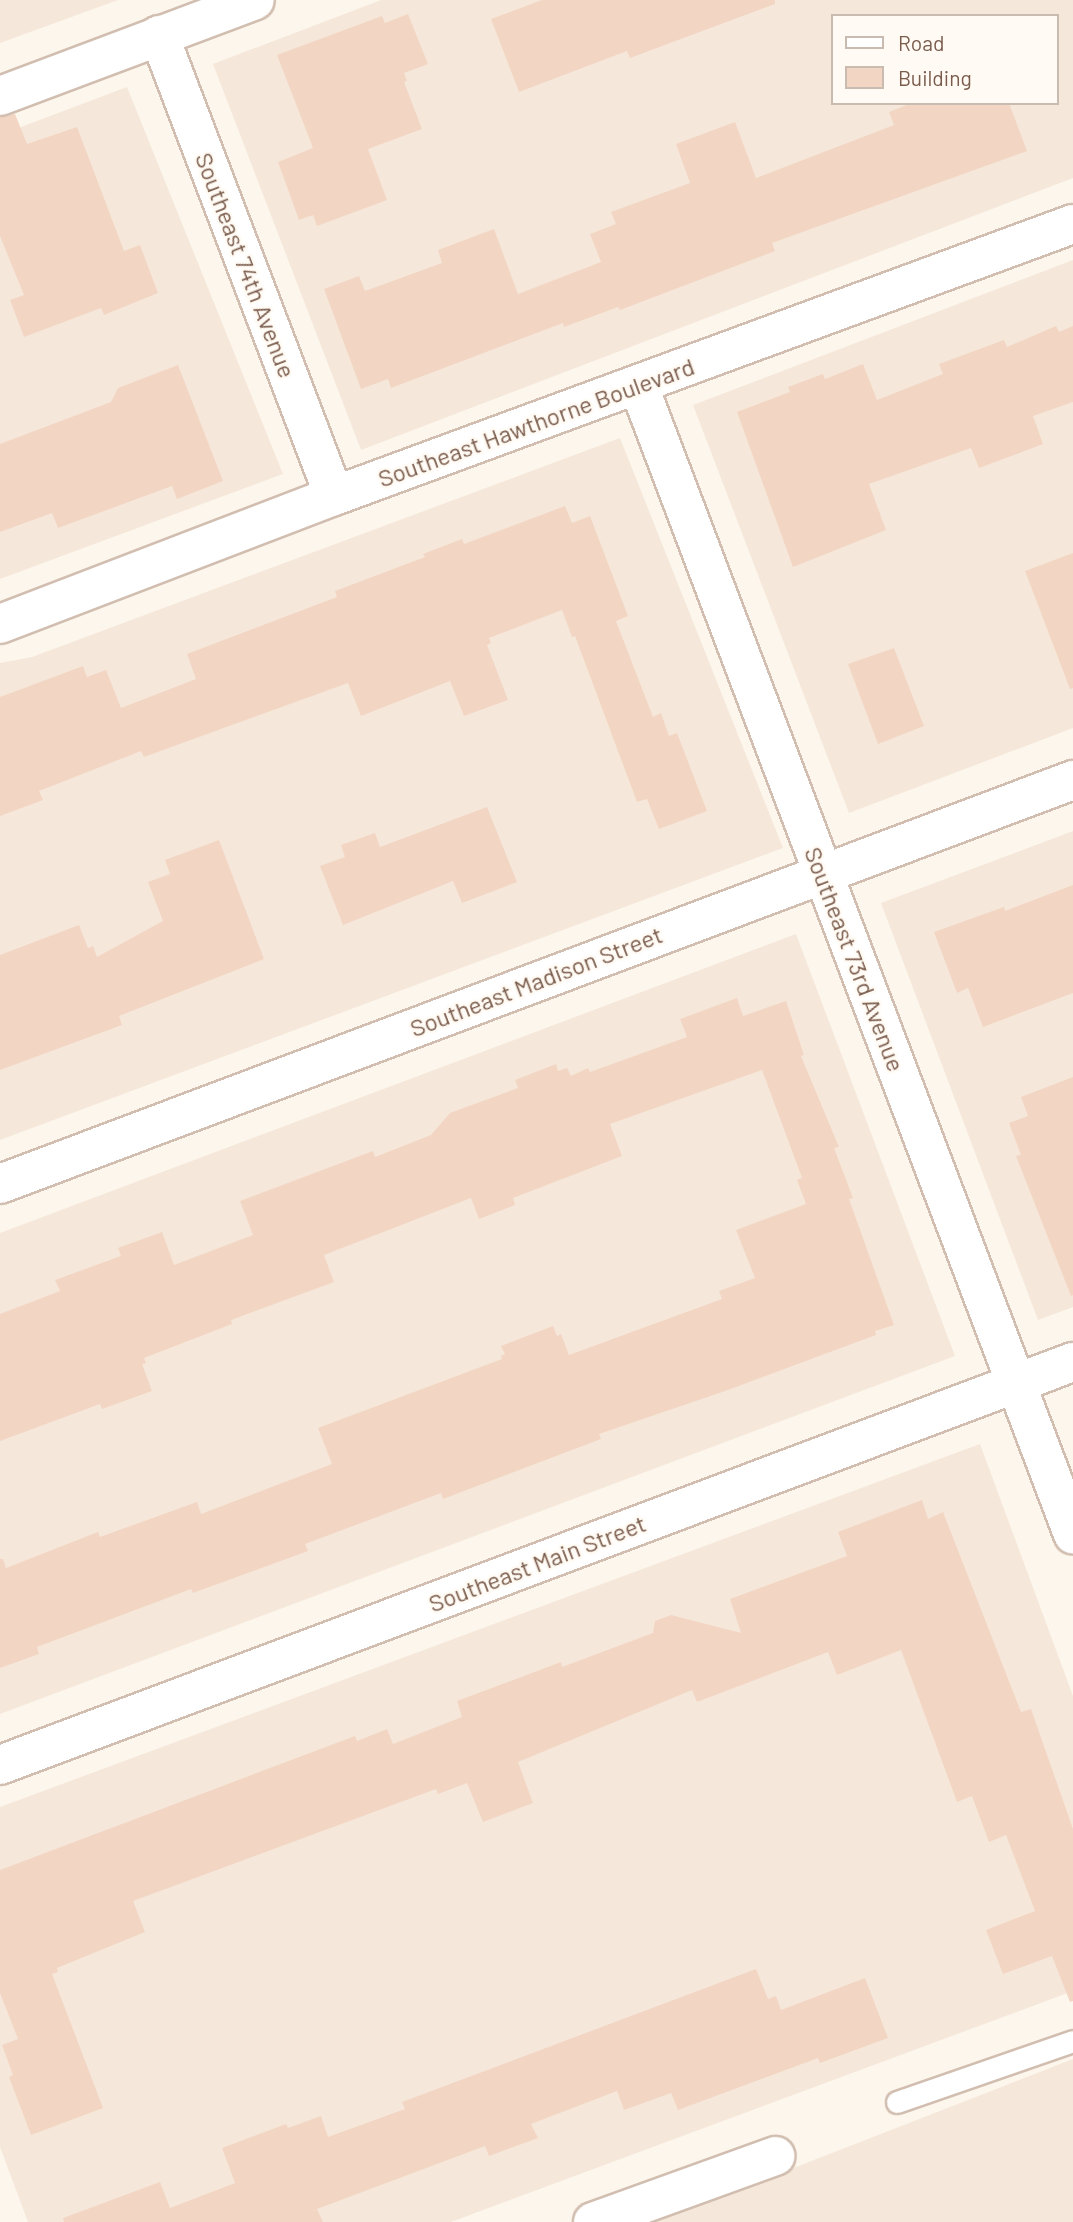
<!DOCTYPE html>
<html>
<head>
<meta charset="utf-8">
<style>
	body { margin:0 }
	#map { position:relative; width:1073px; height:2222px; overflow:hidden; background:#fdf6ec; font-family:Barlow,sans-serif }
	div>[style] { position:absolute }
	[style*='--x'] { left:calc(var(--x)*1px); top:calc(var(--y)*1px); width:calc(var(--w)*1px); rotate:calc(var(--a)*1deg) }
	.residential>* { inset:0; background:#f5e8da }
	.building>* { inset:0; background:#f3d5c3 }
	.roads { filter:drop-shadow(2px 0 #d1beb0) drop-shadow(-2px 0 #d1beb0) drop-shadow(0 2px #d1beb0) drop-shadow(0 -2px #d1beb0) }
	.lane>* { height:21px; margin:-10.5px; padding:0 10.5px; transform-origin:10.5px; border-radius:10.5px; background:#fff }
	.street>* { height:38px; margin:-19px; padding:0 19px; transform-origin:19px; border-radius:19px; background:#fff }
	span { translate:-50% -50%; white-space:nowrap; text-align:center; line-height:1.15; -webkit-text-stroke:5px #fffaf3; paint-order:stroke }
	.street-label { font-size:24px; color:#7a5c4d }
	.legend { position:absolute; left:831px; top:14px; width:228px; height:91px; box-sizing:border-box; background:#fffaf3; border:2px solid #cabbb1; margin:0; padding:9px 12px; list-style:none; font-size:21px; color:#7a5c4d }
	.legend li { display:flex; align-items:center; gap:14px; height:35px }
	.legend b { width:35px; border:2px solid #cabbb1 }
</style>
</head>
<body>
<div id="map">
	<div class="residential">
		<div style="clip-path:polygon(0 0,118px 0,0 43px)"></div>
		<div style="clip-path:polygon(evenodd,381px 0,1073px 0,1073px 178px,361px 450px,213px 64px,381px 0,833px 16px,1057px 16px,1057px 103px,833px 103px,833px 16px)"></div>
		<div style="clip-path:polygon(127px 87px,283px 474px,0 579px,0 135px)"></div>
		<div style="clip-path:polygon(1073px 260px,1073px 728px,849px 813px,693px 405px)"></div>
		<div style="clip-path:polygon(620px 438px,783px 848px,0 1140px,0 663px,32px 657px)"></div>
		<div style="clip-path:polygon(1073px 831px,1073px 1307px,1038px 1320px,881px 903px)"></div>
		<div style="clip-path:polygon(796px 934px,955px 1356px,0 1714px,0 1233px)"></div>
		<div style="clip-path:polygon(980px 1444px,1073px 1696px,1073px 1991px,451px 2222px,28px 2222px,0 2147px,0 1807px)"></div>
		<div style="clip-path:polygon(1073px 2059px,1073px 2222px,655px 2222px)"></div>
	</div>
	<div class="building">
		<div style="clip-path:polygon(542px 0,775px 0,775px 4px,630px 58px,627px 51px,519px 92px,491px 19px)"></div>
		<div style="clip-path:polygon(408px 14px,428px 64px,404px 73px,407px 81px,404px 82px,422px 129px,368px 149px,387px 200px,317px 226px,313px 215px,299px 220px,278px 162px,313px 148px,277px 55px,382px 16px,385px 23px)"></div>
		<div style="clip-path:polygon(912px 103px,1009px 103px,1027px 151px,772px 243px,775px 251px,620px 310px,618px 307px,564px 327px,563px 323px,391px 388px,388px 379px,361px 389px,324px 289px,359px 276px,365px 291px,442px 263px,438px 250px,494px 229px,518px 294px,601px 262px,590px 234px,616px 224px,611px 212px,690px 183px,676px 144px,735px 122px,756px 178px,894px 125px,889px 112px)"></div>
		<div style="clip-path:polygon(15px 114px,27px 144px,77px 127px,124px 251px,140px 245px,158px 293px,104px 315px,101px 308px,24px 337px,10px 300px,24px 295px,0 236px,0 117px)"></div>
		<div style="clip-path:polygon(1056px 326px,1059px 332px,1073px 326px,1073px 402px,1033px 416px,1043px 444px,979px 468px,971px 448px,869px 484px,886px 530px,793px 567px,737px 412px,790px 392px,788px 387px,823px 374px,825px 379px,863px 364px,877px 400px,943px 374px,939px 364px,1004px 340px,1007px 347px)"></div>
		<div style="clip-path:polygon(178px 365px,223px 481px,177px 499px,172px 486px,58px 528px,52px 513px,0 532px,0 444px,111px 402px,118px 388px)"></div>
		<div style="clip-path:polygon(565px 506px,572px 523px,590px 516px,628px 616px,616px 621px,653px 717px,661px 713px,669px 736px,677px 733px,707px 811px,659px 829px,647px 799px,637px 802px,575px 636px,572px 637px,562px 610px,489px 638px,491px 643px,487px 645px,508px 700px,464px 716px,450px 681px,361px 716px,348px 683px,144px 757px,141px 751px,39px 791px,43px 800px,0 816px,0 697px,83px 666px,87px 677px,106px 670px,121px 708px,196px 679px,187px 654px,337px 597px,335px 591px,425px 557px,423px 554px,462px 539px,464px 544px)"></div>
		<div style="clip-path:polygon(1073px 553px,1073px 688px,1070px 689px,1025px 571px)"></div>
		<div style="clip-path:polygon(894px 648px,924px 726px,878px 744px,848px 664px)"></div>
		<div style="clip-path:polygon(487px 807px,517px 882px,462px 903px,453px 881px,343px 925px,320px 866px,345px 857px,341px 845px,375px 833px,380px 847px)"></div>
		<div style="clip-path:polygon(219px 840px,264px 959px,119px 1016px,122px 1025px,0 1070px,0 955px,79px 925px,88px 948px,93px 946px,97px 957px,163px 921px,148px 882px,170px 874px,165px 860px)"></div>
		<div style="clip-path:polygon(1073px 885px,1073px 993px,983px 1027px,968px 988px,957px 993px,934px 932px,1004px 907px,1005px 911px)"></div>
		<div style="clip-path:polygon(737px 998px,743px 1016px,786px 1001px,804px 1055px,801px 1056px,839px 1147px,834px 1148px,853px 1198px,849px 1199px,894px 1325px,875px 1331px,876px 1335px,728px 1390px,599px 1434px,601px 1439px,443px 1499px,441px 1493px,305px 1544px,308px 1551px,193px 1593px,191px 1589px,37px 1647px,39px 1654px,0 1668px,0 1559px,3px 1559px,6px 1568px,98px 1532px,100px 1537px,197px 1502px,201px 1514px,332px 1464px,318px 1428px,502px 1359px,501px 1356px,505px 1354px,501px 1346px,553px 1326px,557px 1336px,561px 1334px,569px 1355px,722px 1299px,719px 1291px,755px 1278px,736px 1230px,806px 1204px,797px 1180px,802px 1178px,762px 1070px,610px 1124px,622px 1156px,513px 1198px,515px 1205px,479px 1219px,471px 1198px,324px 1255px,334px 1282px,231px 1320px,232px 1324px,144px 1358px,146px 1363px,142px 1364px,152px 1391px,102px 1409px,100px 1404px,0 1441px,0 1314px,60px 1291px,55px 1280px,121px 1256px,118px 1248px,162px 1232px,174px 1265px,253px 1235px,240px 1201px,373px 1151px,375px 1157px,431px 1135px,450px 1113px,518px 1088px,515px 1080px,556px 1064px,558px 1071px,567px 1068px,571px 1076px,588px 1068px,590px 1072px,687px 1037px,680px 1019px)"></div>
		<div style="clip-path:polygon(1073px 1077px,1073px 1295px,1071px 1296px,1016px 1156px,1021px 1155px,1009px 1123px,1028px 1116px,1021px 1097px)"></div>
		<div style="clip-path:polygon(922px 1500px,928px 1519px,943px 1512px,1021px 1712px,1031px 1709px,1073px 1829px,1073px 2001px,1070px 2002px,1052px 1956px,1003px 1974px,986px 1930px,1035px 1911px,1006px 1835px,989px 1842px,972px 1796px,957px 1802px,901px 1650px,837px 1675px,828px 1652px,697px 1702px,692px 1690px,518px 1762px,533px 1803px,483px 1822px,467px 1783px,438px 1794px,436px 1789px,133px 1901px,145px 1932px,57px 1968px,58px 1972px,52px 1974px,103px 2108px,31px 2135px,9px 2077px,13px 2075px,2px 2045px,18px 2039px,0 1993px,0 1870px,355px 1736px,357px 1741px,387px 1729px,393px 1744px,462px 1717px,457px 1701px,561px 1662px,562px 1667px,653px 1633px,655px 1621px,671px 1615px,741px 1633px,730px 1599px,847px 1556px,838px 1532px)"></div>
		<div style="clip-path:polygon(756px 1969px,768px 1999px,776px 1996px,781px 2010px,865px 1978px,888px 2038px,820px 2063px,818px 2058px,678px 2110px,671px 2093px,624px 2110px,617px 2091px,531px 2124px,538px 2138px,489px 2156px,485px 2146px,317px 2209px,323px 2222px,64px 2222px,63px 2218px,160px 2182px,170px 2208px,235px 2183px,222px 2148px,286px 2124px,288px 2128px,321px 2116px,328px 2137px,405px 2109px,402px 2102px)"></div>
	</div>
	<div class="roads">
		<div class="lane">
			<div style="--x:897;--y:2102;--w:186;--a:-19.1"></div>
		</div>
		<div class="street">
			<div style="--x:159;--y:35;--w:493;--a:69.2"></div>
			<div style="--x:0;--y:96;--w:272;--a:-20.6"></div>
			<div style="--x:638;--y:384;--w:1230;--a:69.28"></div>
			<div style="--x:0;--y:624;--w:358;--a:-21"></div>
			<div style="--x:334;--y:496;--w:787;--a:-20.21"></div>
			<div style="--x:0;--y:1184;--w:1147;--a:-20.63"></div>
			<div style="--x:0;--y:1765;--w:1146;--a:-20.59"></div>
			<div style="--x:593;--y:2222;--w:194;--a:-19.9"></div>
		</div>
	</div>
	<div class="street-label">
		<span style="left:246px;top:265px;rotate:69deg">Southeast 74th Avenue</span>
		<span style="left:536px;top:422px;rotate:-20deg">Southeast Hawthorne Boulevard</span>
		<span style="left:855px;top:959px;rotate:69deg">Southeast 73rd Avenue</span>
		<span style="left:536px;top:981px;rotate:-21deg">Southeast Madison Street</span>
		<span style="left:537px;top:1563px;rotate:-21deg">Southeast Main Street</span>
	</div>
	<ul class="legend">
	<li><b style="height:9px;background:#fff"></b>Road</li>
	<li><b style="height:19px;background:#f3d5c3"></b>Building</li>
	</ul>
</div>
</body>
</html>
